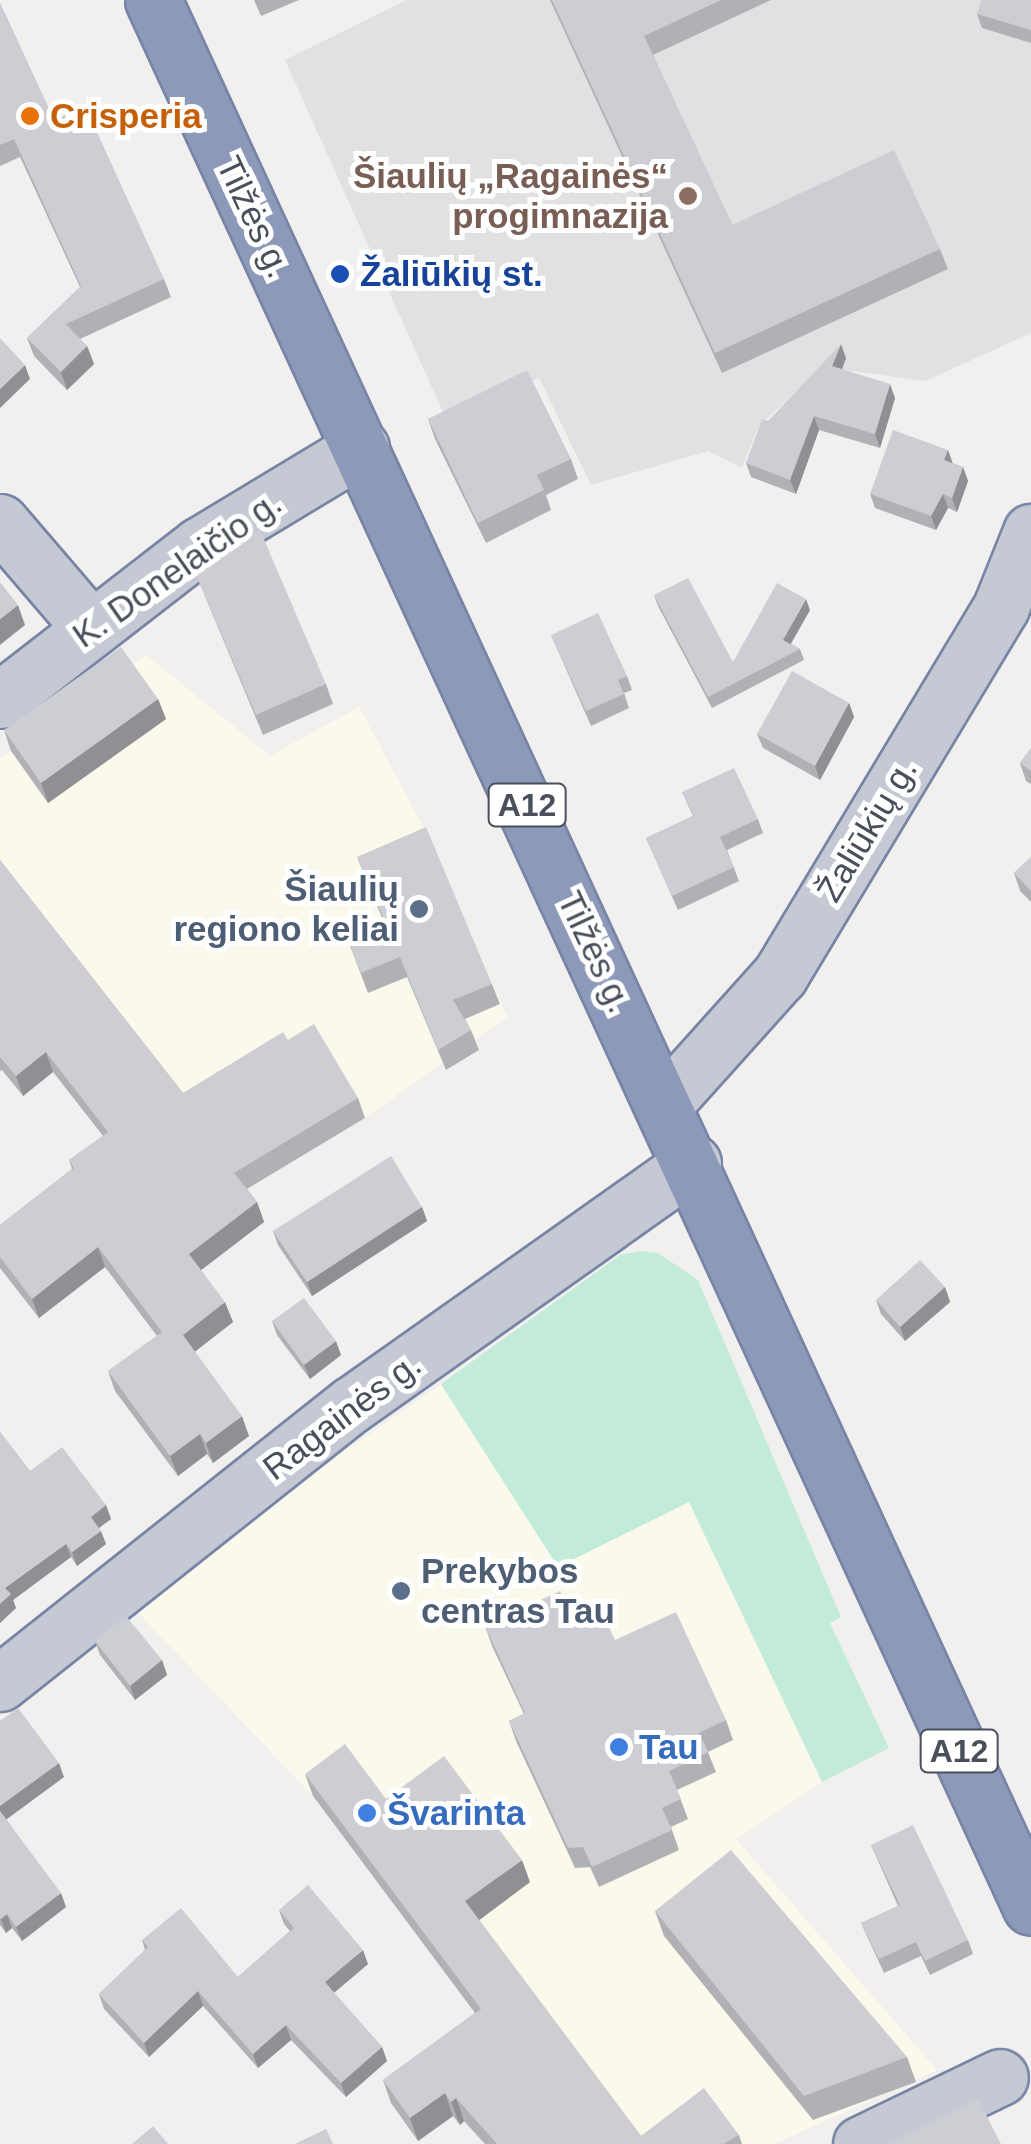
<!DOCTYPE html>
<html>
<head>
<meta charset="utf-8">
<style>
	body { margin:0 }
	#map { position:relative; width:1031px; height:2144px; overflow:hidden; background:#f2f0ef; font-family:Arial,sans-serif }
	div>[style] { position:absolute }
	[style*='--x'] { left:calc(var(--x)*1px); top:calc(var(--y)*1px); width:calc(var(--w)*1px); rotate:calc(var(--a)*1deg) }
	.commercial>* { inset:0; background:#faf9eb }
	.education>* { inset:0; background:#e2e1e1 }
	.green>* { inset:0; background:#c2ebda }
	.roads { filter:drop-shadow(2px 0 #7784a5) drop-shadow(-2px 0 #7784a5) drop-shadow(0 2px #7784a5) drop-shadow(0 -2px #7784a5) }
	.minor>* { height:55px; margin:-27.5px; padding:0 27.5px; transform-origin:27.5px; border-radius:27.5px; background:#c4c9d3 }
	.highway>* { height:55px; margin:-27.5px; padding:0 27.5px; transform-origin:27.5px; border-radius:27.5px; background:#8c99b9 }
	.wall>* { inset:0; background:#b0b1b5 }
	.shaded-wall>* { inset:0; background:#909094 }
	.building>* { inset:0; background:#cdced3 }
	.dots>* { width:28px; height:28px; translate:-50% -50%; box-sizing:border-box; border:5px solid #fff; border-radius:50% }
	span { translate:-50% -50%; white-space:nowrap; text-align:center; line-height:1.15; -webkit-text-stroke:10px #fff; paint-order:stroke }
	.shield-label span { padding:2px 8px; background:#fff; border:2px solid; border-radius:8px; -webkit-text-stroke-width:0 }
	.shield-label { font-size:32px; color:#494f5b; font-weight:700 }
	.food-label { font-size:35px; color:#c56008; font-weight:700 }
	.left { translate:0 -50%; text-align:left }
	.education-label { font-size:35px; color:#785e54; font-weight:700 }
	.right { translate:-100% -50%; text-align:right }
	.street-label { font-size:35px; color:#494f5b }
	.transit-label { font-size:35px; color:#164399; font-weight:700 }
	.service-label { font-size:35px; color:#4e5e75; font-weight:700 }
	.shop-label { font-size:35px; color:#366cbe; font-weight:700 }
</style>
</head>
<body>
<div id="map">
	<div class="commercial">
		<div style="clip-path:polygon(146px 655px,270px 756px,359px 707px,434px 847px,507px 1017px,365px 1118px,132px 1174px,0 1004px,0 759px)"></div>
		<div style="clip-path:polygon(441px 1384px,558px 1567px,689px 1502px,822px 1782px,736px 1839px,937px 2070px,774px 2144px,573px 2144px,313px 1796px,129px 1603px)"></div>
	</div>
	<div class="education">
		<div style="clip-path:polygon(406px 0,1031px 0,1031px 333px,925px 381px,822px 367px,758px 427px,742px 468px,708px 451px,591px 485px,539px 378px,447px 421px,285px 60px)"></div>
	</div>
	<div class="green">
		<div style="clip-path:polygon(640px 1251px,658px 1253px,698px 1280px,841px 1617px,830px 1623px,889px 1748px,822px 1782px,689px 1502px,558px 1567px,441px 1384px,620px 1255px)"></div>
	</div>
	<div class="roads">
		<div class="minor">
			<div style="--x:0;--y:522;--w:137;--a:49.4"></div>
			<div style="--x:0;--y:700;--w:253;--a:-37.8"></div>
			<div style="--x:200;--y:545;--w:188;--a:-31.1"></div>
			<div style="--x:665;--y:1103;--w:172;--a:-48.1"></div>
			<div style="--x:780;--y:975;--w:429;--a:-59"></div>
			<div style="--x:1001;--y:607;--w:81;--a:-68.2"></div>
			<div style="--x:0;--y:1683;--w:448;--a:-38.4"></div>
			<div style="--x:351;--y:1405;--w:419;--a:-35.3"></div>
			<div style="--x:861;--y:2144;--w:154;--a:-25.7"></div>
		</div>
		<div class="highway">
			<div style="--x:153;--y:0;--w:2099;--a:65.28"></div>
		</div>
	</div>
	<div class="wall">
		<div style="clip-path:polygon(254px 0,299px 0,261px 16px)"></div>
		<div style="clip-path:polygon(550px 0,771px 0,653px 55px,732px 225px,940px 249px,948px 269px,722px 373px)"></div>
		<div style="clip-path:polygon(1031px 0,1031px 43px,982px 28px,977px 14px)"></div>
		<div style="clip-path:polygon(0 3px,54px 120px,164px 279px,171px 297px,80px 339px,87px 346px,94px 364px,67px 390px,34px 356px,27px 338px,80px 287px,20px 157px,0 166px)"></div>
		<div style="clip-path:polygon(846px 358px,842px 369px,895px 398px,880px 448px,819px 430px,796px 494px,751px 477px,746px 463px,768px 421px)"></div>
		<div style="clip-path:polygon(428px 419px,571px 459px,578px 479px,546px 495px,551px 510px,486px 543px,435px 439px)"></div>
		<div style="clip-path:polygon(948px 450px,952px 463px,963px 467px,968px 481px,957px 512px,948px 508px,936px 530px,875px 508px,870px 494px)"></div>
		<div style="clip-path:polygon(192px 565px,326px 684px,333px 704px,263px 735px)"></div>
		<div style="clip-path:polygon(654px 595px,733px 662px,810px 610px,791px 644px,800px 649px,804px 660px,712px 708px,658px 606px)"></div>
		<div style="clip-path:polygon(551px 635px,627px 676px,632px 690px,624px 693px,629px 708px,591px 726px)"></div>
		<div style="clip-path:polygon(158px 699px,166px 719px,48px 803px,11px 751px,4px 730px)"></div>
		<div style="clip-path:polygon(849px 703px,854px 717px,820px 780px,763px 748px,757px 734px)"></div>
		<div style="clip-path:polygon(1031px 748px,1031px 784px,1026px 781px,1020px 763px)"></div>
		<div style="clip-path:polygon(682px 792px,758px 819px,763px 833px,727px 850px,739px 881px,678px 910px,646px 838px,693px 816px)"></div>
		<div style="clip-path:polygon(357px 857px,492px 984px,500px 1004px,465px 1019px,471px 1030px,479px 1050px,446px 1070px,407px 977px,368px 993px,347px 938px,384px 923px)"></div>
		<div style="clip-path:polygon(1031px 857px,1031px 902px,1020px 891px,1014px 873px)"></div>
		<div style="clip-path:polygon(0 860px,183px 1093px,288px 1040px,358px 1098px,365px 1118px,247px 1189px,257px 1202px,264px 1222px,201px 1270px,233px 1322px,195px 1352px,249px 1436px,213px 1463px,207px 1454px,178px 1476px,115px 1391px,108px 1371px,157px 1336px,105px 1267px,39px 1318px,0 1268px,0 1225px,72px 1169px,69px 1160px,103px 1136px,53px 1072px,23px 1096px,2px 1070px,0 1071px)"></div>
		<div style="clip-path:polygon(422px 1207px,427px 1221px,312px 1296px,278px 1245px,273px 1231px)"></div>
		<div style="clip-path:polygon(945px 1287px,950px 1302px,905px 1341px,881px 1314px,876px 1300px)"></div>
		<div style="clip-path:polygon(272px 1321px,341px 1355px,310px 1379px,277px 1335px)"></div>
		<div style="clip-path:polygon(0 1432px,30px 1471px,106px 1505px,111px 1519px,99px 1528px,106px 1544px,77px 1566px,71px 1557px,13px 1600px,16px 1608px,0 1623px)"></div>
		<div style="clip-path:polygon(574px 1621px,615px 1640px,726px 1720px,733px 1740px,708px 1752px,716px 1772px,677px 1790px,688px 1819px,671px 1827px,679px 1850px,599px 1887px,590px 1867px,575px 1868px,516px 1741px,509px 1721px,524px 1714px,492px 1646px,485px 1626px)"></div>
		<div style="clip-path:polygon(95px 1641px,162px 1660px,167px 1675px,135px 1700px,100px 1655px)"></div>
		<div style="clip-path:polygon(0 1721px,64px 1777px,6px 1819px,66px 1907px,22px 1941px,12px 1928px,6px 1933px,0 1925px)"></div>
		<div style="clip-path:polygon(305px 1774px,386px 1799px,530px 1882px,479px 1920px,641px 2136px,739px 2135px,742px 2144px,485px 2144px,464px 2121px,460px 2125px,453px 2116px,418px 2141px,391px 2103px,383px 2080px,475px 2013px,313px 1796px)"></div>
		<div style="clip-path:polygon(871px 1845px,968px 1940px,973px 1954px,930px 1975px,921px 1956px,884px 1973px,861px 1923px,898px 1906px)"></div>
		<div style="clip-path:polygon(279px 1910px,368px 1964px,334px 1993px,382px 2047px,387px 2061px,346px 2097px,291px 2040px,258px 2068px,203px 2006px,149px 2057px,104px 2009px,99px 1994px,145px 1950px,142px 1940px,238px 1977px,290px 1931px,284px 1924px)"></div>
		<div style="clip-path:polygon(655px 1911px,907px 2057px,916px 2082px,813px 2120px,664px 1936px)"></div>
	</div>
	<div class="shaded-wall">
		<div style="clip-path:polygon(841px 344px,846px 358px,838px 380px,832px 366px)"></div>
		<div style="clip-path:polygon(87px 346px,94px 364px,67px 390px,61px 372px)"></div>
		<div style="clip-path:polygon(25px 365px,30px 379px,0 408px,0 389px)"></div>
		<div style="clip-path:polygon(890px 384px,895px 398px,880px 448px,875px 434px)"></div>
		<div style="clip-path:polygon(814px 416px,819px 430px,796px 494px,790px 480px)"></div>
		<div style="clip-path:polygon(948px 450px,953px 464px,944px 460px)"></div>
		<div style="clip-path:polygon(963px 467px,968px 481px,957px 512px,952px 498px)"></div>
		<div style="clip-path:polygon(943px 494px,948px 508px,936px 530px,931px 516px)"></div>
		<div style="clip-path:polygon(806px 599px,810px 610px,787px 650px,783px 640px)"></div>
		<div style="clip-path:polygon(18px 605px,25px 625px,0 645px,0 619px)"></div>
		<div style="clip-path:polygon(158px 699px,166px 719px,48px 803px,41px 783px)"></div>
		<div style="clip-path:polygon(849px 703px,854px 717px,820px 780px,815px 766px)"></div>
		<div style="clip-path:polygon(46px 1052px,53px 1072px,23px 1096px,16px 1076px)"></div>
		<div style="clip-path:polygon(257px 1202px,264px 1222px,196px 1274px,189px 1254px)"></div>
		<div style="clip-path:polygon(422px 1207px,427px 1221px,312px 1296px,307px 1282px)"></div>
		<div style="clip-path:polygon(98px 1247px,105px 1267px,39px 1318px,32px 1299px)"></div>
		<div style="clip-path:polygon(945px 1287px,950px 1302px,905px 1341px,900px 1327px)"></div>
		<div style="clip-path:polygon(225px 1302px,233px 1322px,190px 1355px,183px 1335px)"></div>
		<div style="clip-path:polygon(336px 1341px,341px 1355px,310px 1379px,304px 1365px)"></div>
		<div style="clip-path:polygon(242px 1416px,249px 1436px,213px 1463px,206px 1443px)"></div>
		<div style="clip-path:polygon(200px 1434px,207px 1454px,178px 1476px,170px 1456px)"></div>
		<div style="clip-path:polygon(106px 1505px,111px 1519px,96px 1530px,91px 1517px)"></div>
		<div style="clip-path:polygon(101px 1531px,106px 1544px,77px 1566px,72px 1552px)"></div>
		<div style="clip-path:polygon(66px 1544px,71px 1557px,13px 1600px,16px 1608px,0 1623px,0 1604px,5px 1588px)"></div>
		<div style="clip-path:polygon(162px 1660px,167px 1675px,135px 1700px,130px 1686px)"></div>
		<div style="clip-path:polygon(59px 1763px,64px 1777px,3px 1822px,0 1814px,0 1806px)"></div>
		<div style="clip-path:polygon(522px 1860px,530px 1882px,474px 1924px,465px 1901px)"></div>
		<div style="clip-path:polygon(61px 1893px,66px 1907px,22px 1941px,16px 1927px)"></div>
		<div style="clip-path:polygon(7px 1914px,12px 1928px,6px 1933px,1px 1919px)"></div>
		<div style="clip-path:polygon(363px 1950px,368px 1964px,330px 1996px,325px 1982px)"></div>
		<div style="clip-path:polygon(198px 1991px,203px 2006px,149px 2057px,144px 2043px)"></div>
		<div style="clip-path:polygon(286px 2025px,291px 2040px,258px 2068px,253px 2054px)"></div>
		<div style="clip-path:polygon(382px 2047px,387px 2061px,346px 2097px,341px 2083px)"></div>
		<div style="clip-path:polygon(445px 2093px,453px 2116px,418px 2141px,410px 2118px)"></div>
		<div style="clip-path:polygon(456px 2098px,464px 2121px,460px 2125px,451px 2102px)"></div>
	</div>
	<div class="building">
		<div style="clip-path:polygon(552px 0,721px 0,644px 36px,732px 225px,894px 150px,940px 249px,715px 353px)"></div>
		<div style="clip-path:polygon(981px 0,1031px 0,1031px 30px,977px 14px)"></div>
		<div style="clip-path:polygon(0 3px,54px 120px,85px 106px,164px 279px,66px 324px,87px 346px,61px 372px,27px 338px,81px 286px,14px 139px,0 145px)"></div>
		<div style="clip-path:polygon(0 338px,25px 365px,0 389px)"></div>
		<div style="clip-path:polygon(841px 344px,832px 366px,890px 384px,875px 434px,814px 416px,790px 480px,746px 463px,762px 419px,768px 421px)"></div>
		<div style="clip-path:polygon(527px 370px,571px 459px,537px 475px,544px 490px,478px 523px,428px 419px)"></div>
		<div style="clip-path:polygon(893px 430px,948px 450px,944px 460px,963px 467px,952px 498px,943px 494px,931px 516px,870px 494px)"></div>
		<div style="clip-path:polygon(260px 530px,326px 684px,256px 715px,192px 565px)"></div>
		<div style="clip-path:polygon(688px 578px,733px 662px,777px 583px,806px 599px,783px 640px,800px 649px,708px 697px,654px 595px)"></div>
		<div style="clip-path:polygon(0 582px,18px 605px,0 619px)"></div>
		<div style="clip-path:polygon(598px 613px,627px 676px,618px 680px,624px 694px,586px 711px,551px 635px)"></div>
		<div style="clip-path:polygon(121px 647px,158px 699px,41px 783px,4px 730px)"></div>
		<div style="clip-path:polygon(792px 671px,849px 703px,815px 766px,757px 734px)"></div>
		<div style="clip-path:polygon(1031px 748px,1031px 771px,1020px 763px)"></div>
		<div style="clip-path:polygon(734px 768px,758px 819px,720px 837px,734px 867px,672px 896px,646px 838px,694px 816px,682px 792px)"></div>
		<div style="clip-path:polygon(426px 827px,492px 984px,453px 1000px,471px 1030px,438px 1050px,400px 957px,361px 973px,347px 938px,385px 922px,357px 857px)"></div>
		<div style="clip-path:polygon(1031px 857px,1031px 891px,1014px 873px)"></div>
		<div style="clip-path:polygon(0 860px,183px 1093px,283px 1032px,288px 1040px,314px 1024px,358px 1098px,234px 1173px,257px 1202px,189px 1254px,225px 1302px,183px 1335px,242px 1416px,206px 1443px,200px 1434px,170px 1456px,108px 1371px,162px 1332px,98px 1247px,32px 1299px,0 1257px,0 1225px,74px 1168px,69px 1160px,108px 1132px,46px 1052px,16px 1076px,0 1057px)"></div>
		<div style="clip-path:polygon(391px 1156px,422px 1207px,307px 1282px,273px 1231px)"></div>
		<div style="clip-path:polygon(920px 1260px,945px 1287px,900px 1327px,876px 1300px)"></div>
		<div style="clip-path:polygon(304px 1298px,336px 1341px,304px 1365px,272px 1321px)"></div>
		<div style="clip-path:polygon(0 1432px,30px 1471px,62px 1447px,106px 1505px,91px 1517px,101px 1531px,72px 1552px,66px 1544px,5px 1588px,11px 1594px,0 1604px)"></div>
		<div style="clip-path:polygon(560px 1591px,574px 1621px,600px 1608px,615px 1640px,676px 1612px,726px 1720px,699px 1733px,708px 1752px,669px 1771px,681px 1799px,662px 1808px,672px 1830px,592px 1867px,583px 1847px,568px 1848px,509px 1721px,525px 1713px,485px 1626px)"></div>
		<div style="clip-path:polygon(126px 1616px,162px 1660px,130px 1686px,95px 1641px)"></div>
		<div style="clip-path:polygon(18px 1708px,59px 1763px,0 1806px,0 1721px)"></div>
		<div style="clip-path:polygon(345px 1744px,386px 1799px,444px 1756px,522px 1860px,465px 1901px,641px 2136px,704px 2088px,739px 2135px,723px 2144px,497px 2144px,456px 2098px,451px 2102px,445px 2093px,410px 2118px,383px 2080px,481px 2009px,305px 1774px)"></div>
		<div style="clip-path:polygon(0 1811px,61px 1893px,16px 1927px,7px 1914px,1px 1919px,0 1918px)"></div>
		<div style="clip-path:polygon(913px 1825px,968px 1940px,925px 1961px,916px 1942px,879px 1959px,861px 1923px,900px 1905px,871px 1845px)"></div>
		<div style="clip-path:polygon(731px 1850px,907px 2057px,804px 2096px,655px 1911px)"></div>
		<div style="clip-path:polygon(308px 1885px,363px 1950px,325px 1982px,382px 2047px,341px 2083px,286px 2025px,253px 2054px,198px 1991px,144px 2043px,99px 1994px,148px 1947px,142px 1940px,181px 1908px,238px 1977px,294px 1928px,279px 1910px)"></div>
		<div style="clip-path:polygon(978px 2099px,1001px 2144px,888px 2144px)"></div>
		<div style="clip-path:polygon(153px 2126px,168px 2144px,132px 2144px)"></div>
		<div style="clip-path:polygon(326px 2129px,333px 2144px,295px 2144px)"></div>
	</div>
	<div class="dots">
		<div style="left:30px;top:116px;background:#e8710a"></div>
		<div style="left:688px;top:196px;background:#8d6e63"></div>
		<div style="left:340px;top:274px;background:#1a4fb4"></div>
		<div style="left:419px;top:909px;background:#5c6f8a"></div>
		<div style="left:401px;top:1591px;background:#5c6f8a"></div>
		<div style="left:619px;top:1747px;background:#3f7fe0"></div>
		<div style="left:367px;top:1813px;background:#3f7fe0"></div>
	</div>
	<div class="shield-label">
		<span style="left:527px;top:805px">A12</span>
		<span style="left:959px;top:1751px">A12</span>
	</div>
	<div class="food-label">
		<span class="left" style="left:50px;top:116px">Crisperia</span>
	</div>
	<div class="education-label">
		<span class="right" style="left:668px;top:196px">Šiaulių „Ragainės“<br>progimnazija</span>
	</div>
	<div class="street-label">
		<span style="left:254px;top:217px;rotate:65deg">Tilžės g.</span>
		<span style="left:177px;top:569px;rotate:-35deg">K. Donelaičio g.</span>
		<span style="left:867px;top:830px;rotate:-59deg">Žaliūkių g.</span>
		<span style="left:595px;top:952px;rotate:65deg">Tilžės g.</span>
		<span style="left:342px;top:1416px;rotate:-37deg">Ragainės g.</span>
	</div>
	<div class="transit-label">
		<span class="left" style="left:360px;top:274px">Žaliūkių st.</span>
	</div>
	<div class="service-label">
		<span class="right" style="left:399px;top:909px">Šiaulių<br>regiono keliai</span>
		<span class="left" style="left:421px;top:1591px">Prekybos<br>centras Tau</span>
	</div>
	<div class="shop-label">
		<span class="left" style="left:639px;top:1747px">Tau</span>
		<span class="left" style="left:387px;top:1813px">Švarinta</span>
	</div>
</div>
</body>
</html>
